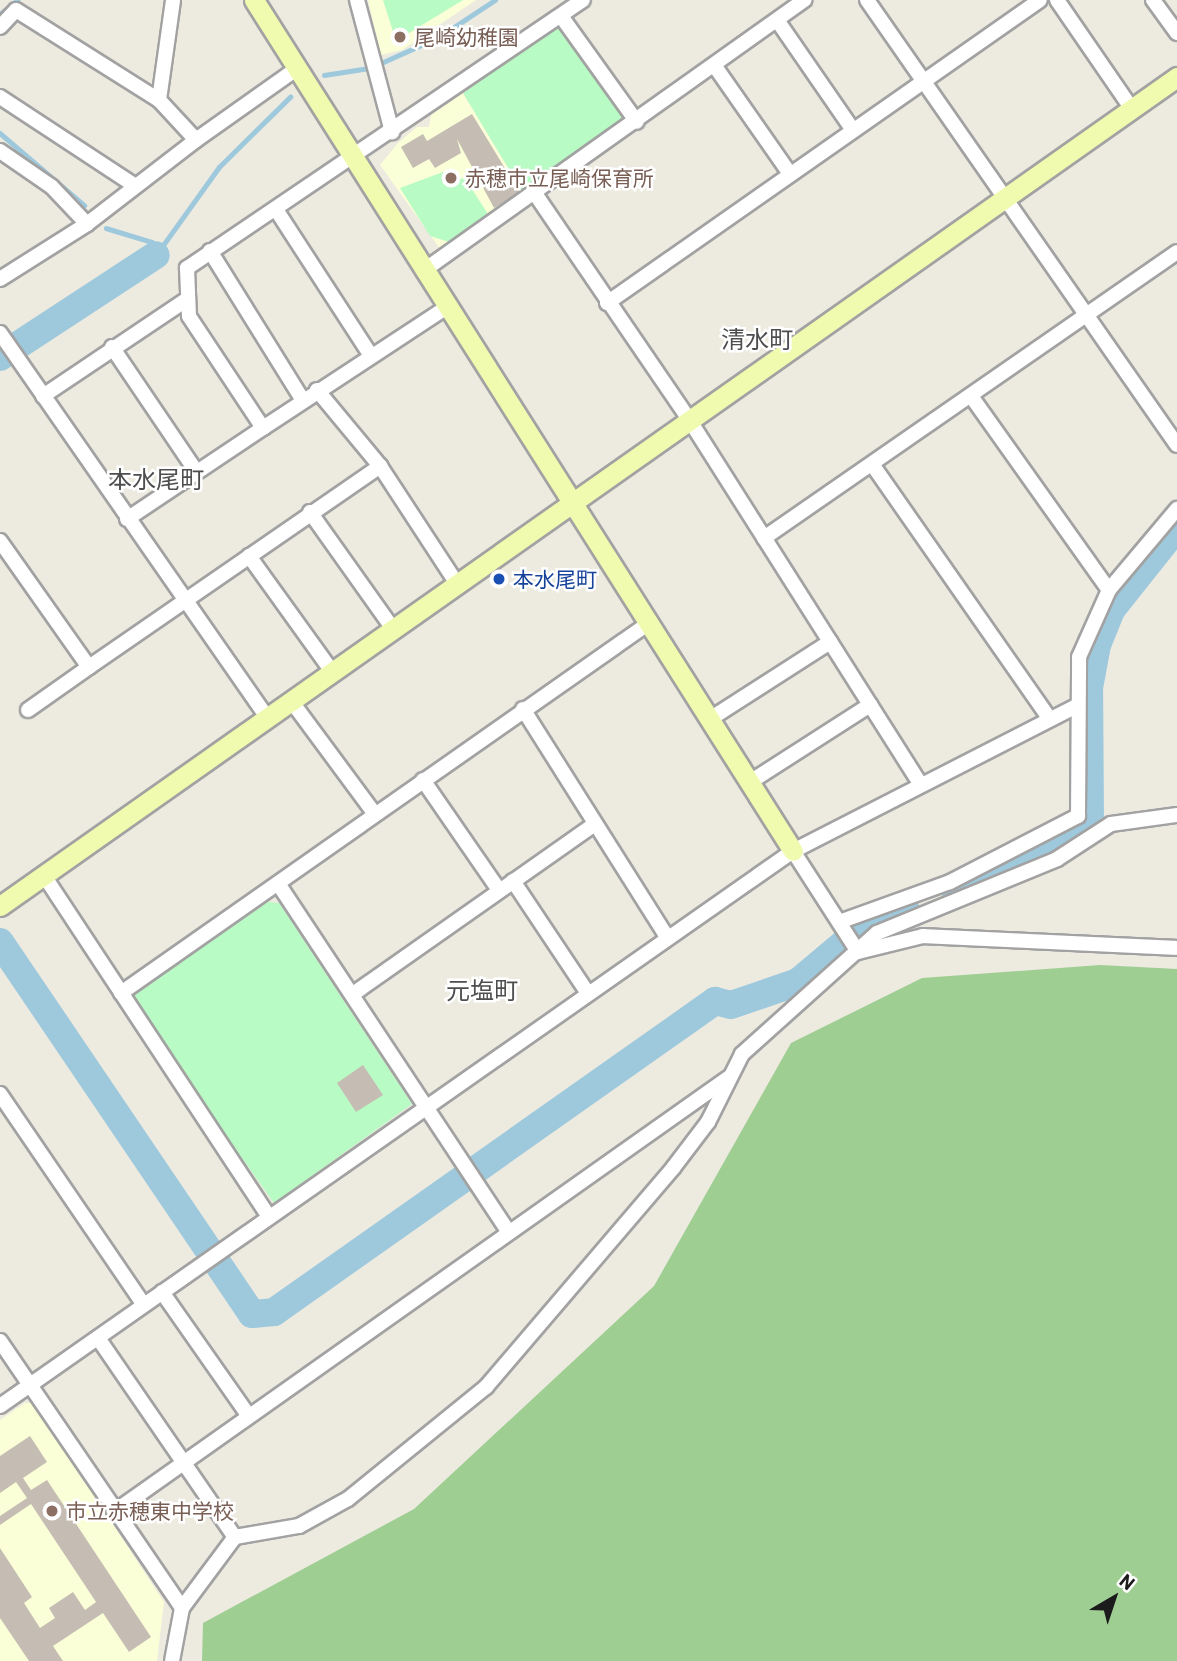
<!DOCTYPE html>
<html>
<head>
<meta charset="utf-8">
<style>
	body { margin:0 }
	#map { position:relative; width:1177px; height:1661px; overflow:hidden; background:#edeae0; font-family:Barlow,"Noto Sans JP",sans-serif }
	div>[style] { position:absolute }
	[style*='--x'] { left:calc(var(--x)*1px); top:calc(var(--y)*1px); width:calc(var(--w)*1px); rotate:calc(var(--a)*1deg) }
	.education>* { inset:0; background:#fbffd7 }
	.forest>* { inset:0; background:#9fce93 }
	.park>* { inset:0; background:#b9fbc4 }
	.stream>* { height:4.5px; margin:-2.25px; padding:0 2.25px; transform-origin:2.25px; border-radius:2.25px; background:#9ec9dd }
	.river>* { height:28px; margin:-14px; padding:0 14px; transform-origin:14px; border-radius:14px; background:#9ec9dd }
	.building>* { inset:0; background:#c5bdb3 }
	.roads { filter:drop-shadow(2px 0 #a2a2a2) drop-shadow(-2px 0 #a2a2a2) drop-shadow(0 2px #a2a2a2) drop-shadow(0 -2px #a2a2a2) }
	.street>* { height:14px; margin:-7px; padding:0 7px; transform-origin:7px; border-radius:7px; background:#fff }
	.secondary>* { height:19px; margin:-9.5px; padding:0 9.5px; transform-origin:9.5px; border-radius:9.5px; background:#f1fbb0 }
	.dots>* { width:19px; height:19px; translate:-50% -50%; box-sizing:border-box; border:4px solid #fff; border-radius:50% }
	span { translate:-50% -50%; white-space:nowrap; text-align:center; line-height:1.15; -webkit-text-stroke:5px #fff; paint-order:stroke }
	.education-label { font-size:21px; color:#785e54 }
	.left { translate:0 -50%; text-align:left }
	.transit-label { font-size:21px; color:#164399 }
	.quarter-label { font-size:24px; color:#4e4e4e }
	.north { position:absolute; left:1079px; top:1563px; width:70px; height:70px; -webkit-text-stroke:5px #fff; paint-order:stroke; rotate:39deg; font-size:19px; font-weight:700; line-height:28px; text-align:center; color:#1b1b1b }
	.north::after { content:''; display:block; margin:auto; width:24px; height:32px; background:#1b1b1b; clip-path:polygon(50% 0,100% 100%,50% 72%,0 100%) }
</style>
</head>
<body>
<div id="map">
	<div class="education">
		<div style="clip-path:polygon(368px 0,476px 0,402px 50px,381px 55px)"></div>
		<div style="clip-path:polygon(463px 93px,522px 191px,441px 250px,380px 165px,398px 143px,417px 127px,429px 127px,431px 115px)"></div>
		<div style="clip-path:polygon(25px 1403px,33px 1403px,164px 1602px,157px 1661px,0 1661px,0 1420px)"></div>
	</div>
	<div class="forest">
		<div style="clip-path:polygon(1100px 965px,1177px 969px,1177px 1661px,202px 1661px,203px 1623px,414px 1509px,654px 1286px,791px 1043px,922px 978px)"></div>
	</div>
	<div class="park">
		<div style="clip-path:polygon(383px 0,463px 0,396px 41px)"></div>
		<div style="clip-path:polygon(555px 28px,564px 30px,625px 114px,625px 123px,522px 191px,463px 93px)"></div>
		<div style="clip-path:polygon(443px 172px,466px 180px,488px 214px,449px 242px,430px 236px,400px 188px)"></div>
		<div style="clip-path:polygon(268px 902px,279px 903px,412px 1104px,274px 1203px,133px 1005px,135px 993px)"></div>
	</div>
	<div class="stream">
		<div style="--x:0;--y:14;--w:22;--a:-39"></div>
		<div style="--x:324;--y:75;--w:47;--a:-8.7"></div>
		<div style="--x:370;--y:68;--w:76;--a:-24.2"></div>
		<div style="--x:439;--y:37;--w:67;--a:-33.5"></div>
		<div style="--x:0;--y:133;--w:111;--a:40.6"></div>
		<div style="--x:106;--y:228;--w:48;--a:16.9"></div>
		<div style="--x:152;--y:242;--w:13;--a:72"></div>
		<div style="--x:156;--y:255;--w:108;--a:-54.4"></div>
		<div style="--x:219;--y:167;--w:100;--a:-44.6"></div>
	</div>
	<div class="river">
		<div style="--x:0;--y:357;--w:186;--a:-33.2"></div>
		<div style="--x:956;--y:894;--w:90;--a:-24.9"></div>
		<div style="--x:1038;--y:856;--w:63;--a:-34.7"></div>
		<div style="--x:1090;--y:820;--w:132;--a:-90.4"></div>
		<div style="--x:1089;--y:688;--w:44;--a:-79.5"></div>
		<div style="--x:1097;--y:645;--w:38;--a:-68"></div>
		<div style="--x:1111;--y:610;--w:106;--a:-51.5"></div>
		<div style="--x:0;--y:942;--w:449;--a:55.9"></div>
		<div style="--x:252;--y:1314;--w:22;--a:-5"></div>
		<div style="--x:274;--y:1312;--w:540;--a:-35.19"></div>
		<div style="--x:715;--y:1001;--w:16;--a:14"></div>
		<div style="--x:731;--y:1005;--w:71;--a:-18.9"></div>
		<div style="--x:798;--y:982;--w:73;--a:-40"></div>
		<div style="--x:854;--y:935;--w:58;--a:-22.2"></div>
	</div>
	<div class="building">
		<div style="clip-path:polygon(472px 114px,520px 193px,494px 208px,457px 139px,461px 153px,435px 168px,429px 159px,413px 168px,401px 147px,423px 134px,427px 141px)"></div>
		<div style="clip-path:polygon(363px 1065px,383px 1095px,356px 1112px,337px 1083px)"></div>
		<div style="clip-path:polygon(30px 1436px,47px 1462px,23px 1478px,31px 1490px,47px 1480px,151px 1637px,129px 1652px,103px 1613px,53px 1646px,63px 1661px,29px 1661px,0 1618px,0 1548px,32px 1597px,24px 1603px,40px 1628px,55px 1618px,49px 1608px,73px 1592px,85px 1610px,96px 1602px,31px 1504px,0 1525px,0 1516px,27px 1498px,16px 1482px,0 1493px,0 1456px)"></div>
	</div>
	<div class="roads">
		<div class="street">
			<div style="--x:357;--y:0;--w:137;--a:75.1"></div>
			<div style="--x:867;--y:0;--w:542;--a:55.14"></div>
			<div style="--x:1057;--y:0;--w:132;--a:55.5"></div>
			<div style="--x:1153;--y:0;--w:41;--a:54"></div>
			<div style="--x:561;--y:16;--w:130;--a:54.4"></div>
			<div style="--x:777;--y:20;--w:134;--a:55.4"></div>
			<div style="--x:0;--y:27;--w:23;--a:-47"></div>
			<div style="--x:16;--y:10;--w:169;--a:32.2"></div>
			<div style="--x:159;--y:100;--w:54;--a:47.2"></div>
			<div style="--x:196;--y:140;--w:138;--a:142.4"></div>
			<div style="--x:87;--y:224;--w:103;--a:147.7"></div>
			<div style="--x:714;--y:65;--w:133;--a:55.1"></div>
			<div style="--x:0;--y:97;--w:160;--a:33.3"></div>
			<div style="--x:159;--y:100;--w:101;--a:-82"></div>
			<div style="--x:196;--y:140;--w:121;--a:-35.3"></div>
			<div style="--x:0;--y:151;--w:63;--a:34.7"></div>
			<div style="--x:52;--y:187;--w:51;--a:46.6"></div>
			<div style="--x:536;--y:195;--w:273;--a:55.7"></div>
			<div style="--x:690;--y:421;--w:430;--a:57.6"></div>
			<div style="--x:277;--y:211;--w:173;--a:57"></div>
			<div style="--x:210;--y:251;--w:174;--a:58.1"></div>
			<div style="--x:423;--y:271;--w:468;--a:-35.4"></div>
			<div style="--x:607;--y:303;--w:528;--a:-34.98"></div>
			<div style="--x:447;--y:307;--w:220;--a:146.7"></div>
			<div style="--x:263;--y:428;--w:134;--a:-123.5"></div>
			<div style="--x:189;--y:316;--w:48;--a:-92.4"></div>
			<div style="--x:187;--y:268;--w:478;--a:-34.1"></div>
			<div style="--x:0;--y:333;--w:470;--a:55.2"></div>
			<div style="--x:112;--y:347;--w:150;--a:55.9"></div>
			<div style="--x:317;--y:390;--w:99;--a:50.3"></div>
			<div style="--x:380;--y:466;--w:142;--a:56.8"></div>
			<div style="--x:43;--y:396;--w:172;--a:-33.9"></div>
			<div style="--x:971;--y:396;--w:238;--a:54.6"></div>
			<div style="--x:874;--y:467;--w:306;--a:55.1"></div>
			<div style="--x:310;--y:512;--w:145;--a:54.6"></div>
			<div style="--x:127;--y:519;--w:164;--a:-33.8"></div>
			<div style="--x:764;--y:538;--w:502;--a:-34.7"></div>
			<div style="--x:0;--y:541;--w:154;--a:54.8"></div>
			<div style="--x:89;--y:667;--w:354;--a:-34.6"></div>
			<div style="--x:249;--y:556;--w:144;--a:54.3"></div>
			<div style="--x:292;--y:702;--w:138;--a:53.5"></div>
			<div style="--x:523;--y:709;--w:270;--a:57.7"></div>
			<div style="--x:28;--y:710;--w:75;--a:-35.2"></div>
			<div style="--x:710;--y:719;--w:143;--a:-32.7"></div>
			<div style="--x:423;--y:780;--w:134;--a:55.4"></div>
			<div style="--x:750;--y:782;--w:143;--a:-32.7"></div>
			<div style="--x:793;--y:851;--w:120;--a:57.2"></div>
			<div style="--x:45;--y:877;--w:407;--a:56.6"></div>
			<div style="--x:513;--y:881;--w:133;--a:56.3"></div>
			<div style="--x:279;--y:885;--w:414;--a:56.5"></div>
			<div style="--x:839;--y:922;--w:118;--a:-19.8"></div>
			<div style="--x:950;--y:882;--w:144;--a:-27.3"></div>
			<div style="--x:1078;--y:816;--w:159;--a:-89.6"></div>
			<div style="--x:1079;--y:657;--w:73;--a:-65.9"></div>
			<div style="--x:1109;--y:590;--w:106;--a:-50"></div>
			<div style="--x:858;--y:952;--w:67;--a:-13.8"></div>
			<div style="--x:923;--y:936;--w:254;--a:2.7"></div>
			<div style="--x:121;--y:993;--w:645;--a:-35.02"></div>
			<div style="--x:353;--y:994;--w:296;--a:-35.1"></div>
			<div style="--x:0;--y:1094;--w:255;--a:55.7"></div>
			<div style="--x:162;--y:1292;--w:150;--a:55"></div>
			<div style="--x:98;--y:1338;--w:242;--a:55.5"></div>
			<div style="--x:0;--y:1341;--w:323;--a:55.7"></div>
			<div style="--x:0;--y:1406;--w:968;--a:-34.99"></div>
			<div style="--x:793;--y:851;--w:317;--a:-27.1"></div>
			<div style="--x:114;--y:1512;--w:752;--a:-35.25"></div>
			<div style="--x:172;--y:1661;--w:54;--a:-79.3"></div>
			<div style="--x:182;--y:1608;--w:89;--a:-53.3"></div>
			<div style="--x:235;--y:1537;--w:65;--a:-9.8"></div>
			<div style="--x:299;--y:1526;--w:56;--a:-28.9"></div>
			<div style="--x:348;--y:1499;--w:178;--a:-39.1"></div>
			<div style="--x:486;--y:1387;--w:288;--a:-49.5"></div>
			<div style="--x:673;--y:1168;--w:58;--a:-52.7"></div>
			<div style="--x:708;--y:1122;--w:76;--a:-63.4"></div>
			<div style="--x:742;--y:1054;--w:181;--a:-41.9"></div>
			<div style="--x:877;--y:933;--w:195;--a:-22.3"></div>
			<div style="--x:1057;--y:859;--w:64;--a:-32.9"></div>
			<div style="--x:1111;--y:824;--w:67;--a:-7.8"></div>
		</div>
		<div class="secondary">
			<div style="--x:254;--y:0;--w:1007;--a:57.65"></div>
			<div style="--x:0;--y:906;--w:1440;--a:-35.16"></div>
		</div>
	</div>
	<div class="dots">
		<div style="left:400px;top:37px;background:#8d6e63"></div>
		<div style="left:451px;top:178px;background:#8d6e63"></div>
		<div style="left:499px;top:579px;background:#1a4fb4"></div>
		<div style="left:52px;top:1511px;background:#8d6e63"></div>
	</div>
	<div class="education-label">
		<span class="left" style="left:414px;top:37px">尾崎幼稚園</span>
		<span class="left" style="left:465px;top:178px">赤穂市立尾崎保育所</span>
		<span class="left" style="left:66px;top:1511px">市立赤穂東中学校</span>
	</div>
	<div class="transit-label">
		<span class="left" style="left:513px;top:579px">本水尾町</span>
	</div>
	<div class="quarter-label">
		<span style="left:757px;top:339px">清水町</span>
		<span style="left:156px;top:479px">本水尾町</span>
		<span style="left:482px;top:990px">元塩町</span>
	</div>
	<div class="north">N</div>
</div>
</body>
</html>
